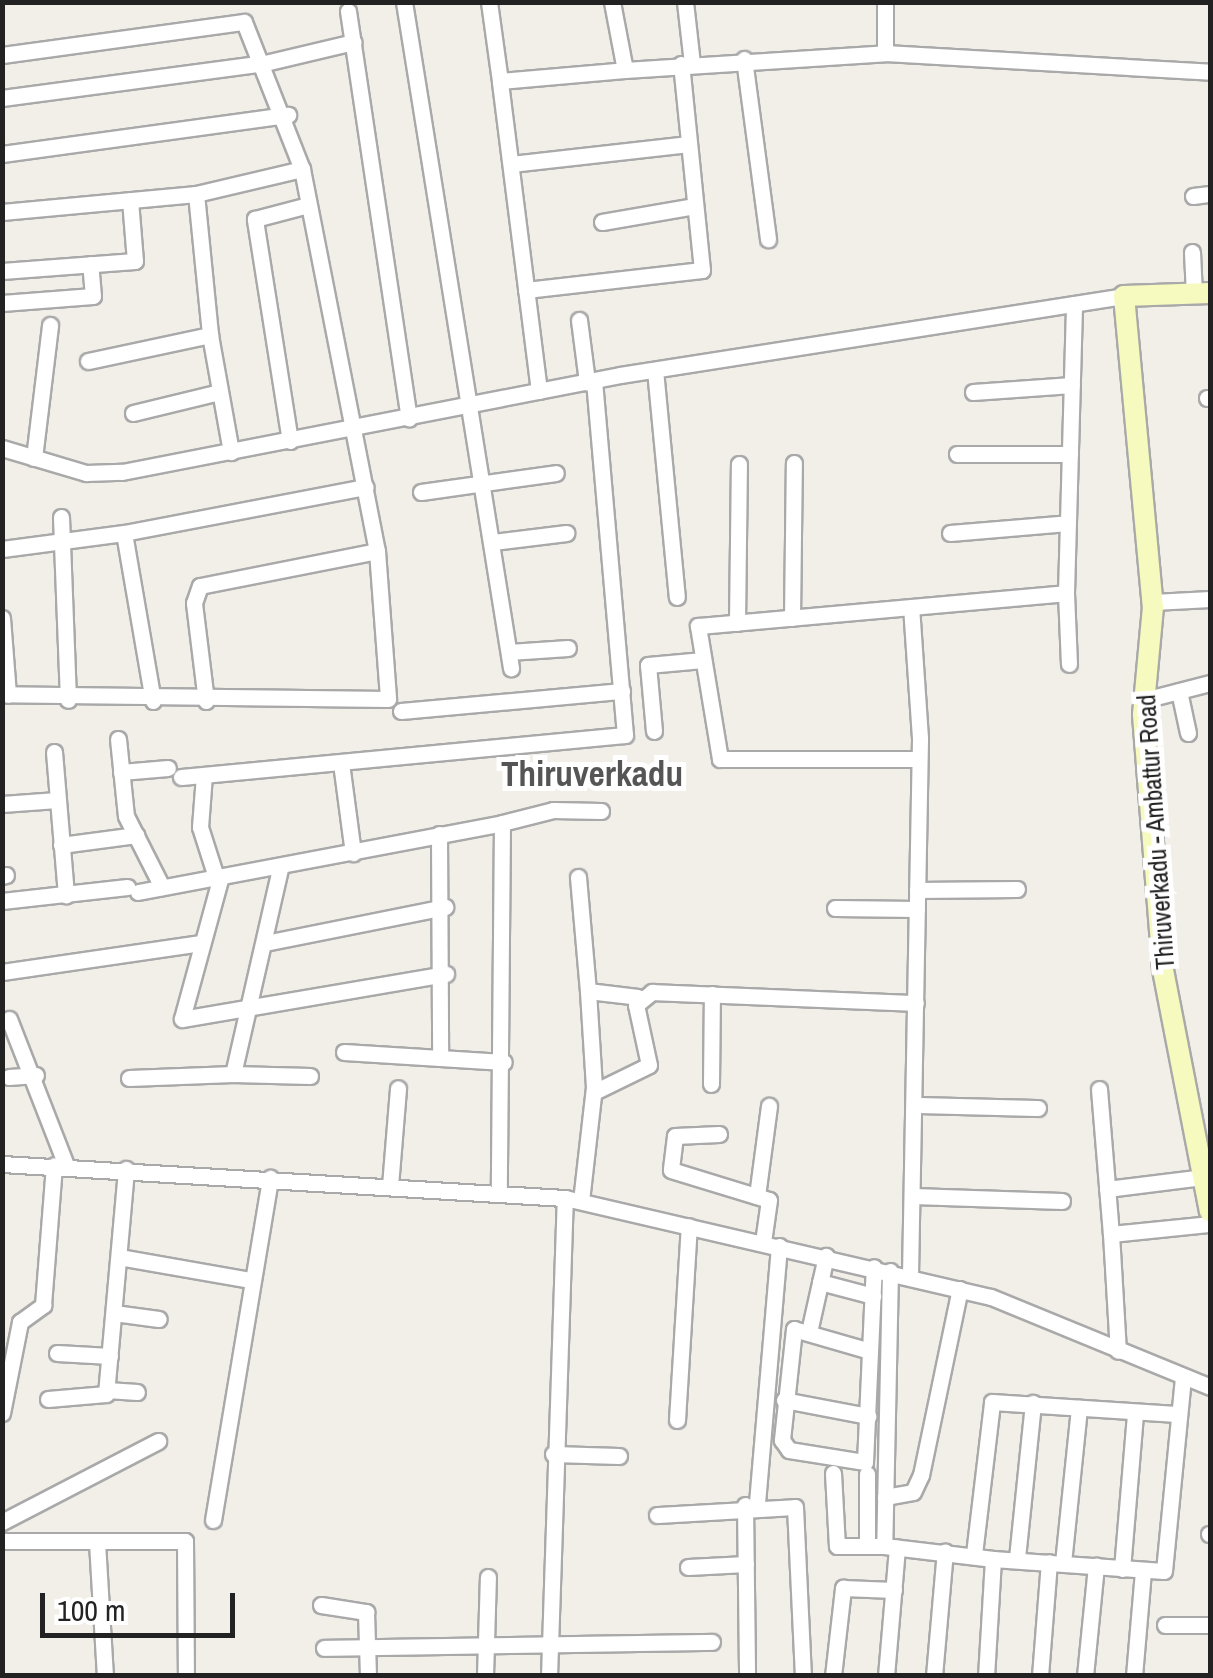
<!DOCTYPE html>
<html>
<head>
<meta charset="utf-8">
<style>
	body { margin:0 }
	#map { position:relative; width:1213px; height:1678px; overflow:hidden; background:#f2efe9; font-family:"Archivo Narrow",sans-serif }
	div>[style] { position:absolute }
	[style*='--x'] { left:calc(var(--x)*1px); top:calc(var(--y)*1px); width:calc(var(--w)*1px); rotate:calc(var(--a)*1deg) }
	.roads { filter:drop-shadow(2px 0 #a9a9a9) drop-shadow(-2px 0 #a9a9a9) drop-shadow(0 2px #a9a9a9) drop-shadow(0 -2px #a9a9a9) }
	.street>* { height:15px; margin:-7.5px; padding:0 7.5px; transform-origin:7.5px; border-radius:7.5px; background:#fff }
	.secondary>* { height:20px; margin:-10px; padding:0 10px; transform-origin:10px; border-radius:10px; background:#f7fabf }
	span { translate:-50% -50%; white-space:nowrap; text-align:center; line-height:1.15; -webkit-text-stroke:10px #fff; paint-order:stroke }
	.street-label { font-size:25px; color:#222 }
	.district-label { font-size:35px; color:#555; font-weight:700 }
	.frame { position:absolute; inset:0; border:5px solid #222; pointer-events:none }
	.scale { position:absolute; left:40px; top:1593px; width:195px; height:45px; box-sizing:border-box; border:5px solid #222; border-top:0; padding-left:12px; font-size:30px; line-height:35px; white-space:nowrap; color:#222; -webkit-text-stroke:8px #fff; paint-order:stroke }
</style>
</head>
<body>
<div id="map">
	<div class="roads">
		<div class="street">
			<div style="--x:404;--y:2;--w:675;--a:80.87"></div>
			<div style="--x:489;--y:2;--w:80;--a:82.1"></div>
			<div style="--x:612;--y:2;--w:69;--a:79.2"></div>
			<div style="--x:625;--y:70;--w:261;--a:-3.7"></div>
			<div style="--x:885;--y:53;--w:326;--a:3.3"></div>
			<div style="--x:685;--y:2;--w:61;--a:83.5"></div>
			<div style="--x:885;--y:2;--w:51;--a:90"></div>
			<div style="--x:348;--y:11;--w:412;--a:81.5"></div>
			<div style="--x:2;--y:55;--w:244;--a:-7.8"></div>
			<div style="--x:244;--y:22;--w:158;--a:68.5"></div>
			<div style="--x:302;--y:169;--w:389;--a:78.9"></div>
			<div style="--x:377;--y:551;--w:148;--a:85.7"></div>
			<div style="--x:388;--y:699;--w:386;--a:-179.3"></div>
			<div style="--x:744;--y:59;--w:182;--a:82.4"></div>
			<div style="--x:2;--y:98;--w:265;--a:-7.6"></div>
			<div style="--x:265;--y:63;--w:91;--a:-13.3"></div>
			<div style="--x:2;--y:154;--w:289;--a:-7.8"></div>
			<div style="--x:511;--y:164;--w:179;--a:-6.4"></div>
			<div style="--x:196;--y:194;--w:142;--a:84.3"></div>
			<div style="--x:1193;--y:196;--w:17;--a:-7"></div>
			<div style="--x:2;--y:212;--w:195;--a:-5.3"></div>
			<div style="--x:196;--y:194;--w:109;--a:-13.3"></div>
			<div style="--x:602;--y:222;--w:94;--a:-9.8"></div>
			<div style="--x:1192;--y:252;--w:42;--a:87.3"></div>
			<div style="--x:2;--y:271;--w:133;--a:-4.3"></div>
			<div style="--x:135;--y:261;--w:61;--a:-94.7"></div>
			<div style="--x:526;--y:290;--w:177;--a:-6.5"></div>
			<div style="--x:702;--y:270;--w:207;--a:-95.8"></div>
			<div style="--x:2;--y:303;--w:91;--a:-4.4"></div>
			<div style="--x:93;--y:296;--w:32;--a:-95"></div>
			<div style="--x:579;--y:320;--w:63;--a:82.6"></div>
			<div style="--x:88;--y:361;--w:125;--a:-12"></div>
			<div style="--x:210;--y:335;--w:119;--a:79.8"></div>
			<div style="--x:655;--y:370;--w:228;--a:84.5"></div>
			<div style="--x:539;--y:391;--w:312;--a:-97.2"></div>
			<div style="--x:500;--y:81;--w:125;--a:-5"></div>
			<div style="--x:973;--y:392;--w:99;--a:-4"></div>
			<div style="--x:1207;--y:398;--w:3;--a:0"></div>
			<div style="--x:133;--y:413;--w:89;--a:-13.6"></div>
			<div style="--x:290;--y:441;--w:225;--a:-99"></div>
			<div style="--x:255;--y:219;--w:55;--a:-14.8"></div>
			<div style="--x:2;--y:448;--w:88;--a:16.6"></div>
			<div style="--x:86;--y:473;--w:36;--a:-2"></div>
			<div style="--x:122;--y:472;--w:507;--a:-11.02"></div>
			<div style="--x:620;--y:375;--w:510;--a:-8.91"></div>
			<div style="--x:957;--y:454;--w:113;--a:0"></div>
			<div style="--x:34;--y:458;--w:134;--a:-83.1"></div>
			<div style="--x:421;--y:492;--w:136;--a:-8"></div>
			<div style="--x:61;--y:517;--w:183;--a:87.8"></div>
			<div style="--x:950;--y:533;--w:118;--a:-4.8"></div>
			<div style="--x:493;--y:542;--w:74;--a:-7"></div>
			<div style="--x:2;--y:549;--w:123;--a:-7.5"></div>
			<div style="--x:1066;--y:593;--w:71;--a:87.6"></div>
			<div style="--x:1153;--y:602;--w:57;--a:-3"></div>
			<div style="--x:2;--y:618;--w:77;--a:85.5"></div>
			<div style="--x:792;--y:618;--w:155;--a:-89.3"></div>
			<div style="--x:737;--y:623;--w:159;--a:-89.3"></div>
			<div style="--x:509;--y:652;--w:59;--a:-3.9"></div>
			<div style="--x:1179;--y:691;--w:43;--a:77.9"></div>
			<div style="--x:1144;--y:700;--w:68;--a:-14.4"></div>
			<div style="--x:153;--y:701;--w:170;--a:-99.8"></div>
			<div style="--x:124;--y:533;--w:246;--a:-10.8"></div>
			<div style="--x:206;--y:701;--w:99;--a:-97"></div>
			<div style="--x:194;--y:603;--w:18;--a:-71"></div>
			<div style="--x:200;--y:586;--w:180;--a:-11.2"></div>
			<div style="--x:401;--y:711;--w:222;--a:-5.2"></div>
			<div style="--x:654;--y:731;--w:66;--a:-95.2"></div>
			<div style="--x:648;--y:665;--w:55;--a:-5.2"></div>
			<div style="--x:118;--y:739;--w:77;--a:84.1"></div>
			<div style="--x:126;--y:816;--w:80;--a:63.1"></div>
			<div style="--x:54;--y:752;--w:144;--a:85.2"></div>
			<div style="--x:919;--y:759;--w:199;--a:180"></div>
			<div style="--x:720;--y:759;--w:135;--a:-99.4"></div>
			<div style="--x:698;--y:626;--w:369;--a:-5.1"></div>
			<div style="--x:1066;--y:593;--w:289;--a:-88.4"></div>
			<div style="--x:341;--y:763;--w:91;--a:82.4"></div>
			<div style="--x:121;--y:772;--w:47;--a:-4.9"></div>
			<div style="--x:204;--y:775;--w:52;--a:94.4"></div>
			<div style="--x:200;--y:827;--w:52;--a:72.3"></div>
			<div style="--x:181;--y:777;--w:446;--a:-5.4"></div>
			<div style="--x:625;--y:735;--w:355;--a:-95"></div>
			<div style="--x:2;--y:804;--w:55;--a:-4.2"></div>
			<div style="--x:502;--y:823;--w:53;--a:-14.3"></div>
			<div style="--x:553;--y:810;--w:48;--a:1.2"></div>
			<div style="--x:439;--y:834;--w:224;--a:89.7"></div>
			<div style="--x:61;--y:845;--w:76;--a:-7.6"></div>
			<div style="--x:2;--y:876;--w:4;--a:-14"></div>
			<div style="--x:221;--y:876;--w:148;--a:105.3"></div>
			<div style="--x:182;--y:1019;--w:268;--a:-9.7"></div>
			<div style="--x:578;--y:877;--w:114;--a:85"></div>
			<div style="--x:917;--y:890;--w:100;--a:-0.6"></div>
			<div style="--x:138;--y:892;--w:370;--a:-10.7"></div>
			<div style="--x:502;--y:823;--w:370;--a:90.5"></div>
			<div style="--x:2;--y:901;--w:126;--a:-6.4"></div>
			<div style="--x:835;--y:908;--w:82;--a:0.7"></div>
			<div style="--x:265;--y:943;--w:184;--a:-11.3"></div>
			<div style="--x:2;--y:972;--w:201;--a:-8.3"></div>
			<div style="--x:9;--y:1019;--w:157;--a:68.7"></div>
			<div style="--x:344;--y:1052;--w:160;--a:3.6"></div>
			<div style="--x:233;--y:1074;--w:77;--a:1.5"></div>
			<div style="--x:9;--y:1077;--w:27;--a:-4"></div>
			<div style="--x:129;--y:1078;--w:104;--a:-2.2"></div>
			<div style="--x:233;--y:1074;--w:211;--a:-77.1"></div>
			<div style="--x:711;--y:1084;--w:90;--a:-89.4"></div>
			<div style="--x:1099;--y:1089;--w:145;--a:85.3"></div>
			<div style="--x:1111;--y:1234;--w:100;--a:-5.8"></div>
			<div style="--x:594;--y:1092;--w:61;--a:-26.1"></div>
			<div style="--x:649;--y:1065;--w:61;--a:-102.2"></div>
			<div style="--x:636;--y:1005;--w:21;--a:-39"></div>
			<div style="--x:652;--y:992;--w:264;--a:2.4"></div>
			<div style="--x:916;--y:1105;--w:122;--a:1.4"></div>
			<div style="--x:719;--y:1134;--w:44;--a:177.4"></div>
			<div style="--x:675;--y:1136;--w:34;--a:97"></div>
			<div style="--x:671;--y:1170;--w:102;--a:17"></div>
			<div style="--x:769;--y:1200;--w:42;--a:98.1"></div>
			<div style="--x:2;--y:1164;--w:564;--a:3.46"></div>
			<div style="--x:565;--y:1198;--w:437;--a:13.1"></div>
			<div style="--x:991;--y:1297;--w:237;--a:22.3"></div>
			<div style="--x:390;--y:1186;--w:98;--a:-85.3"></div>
			<div style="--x:1107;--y:1189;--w:98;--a:-7.1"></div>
			<div style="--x:757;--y:1196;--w:91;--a:-82.4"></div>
			<div style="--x:913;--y:1196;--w:149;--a:1.9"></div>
			<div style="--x:581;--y:1201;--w:115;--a:-83.5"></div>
			<div style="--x:594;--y:1087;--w:96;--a:-93.6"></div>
			<div style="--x:588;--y:991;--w:50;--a:6.8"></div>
			<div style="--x:1111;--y:1234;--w:117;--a:86.6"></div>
			<div style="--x:119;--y:1257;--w:134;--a:9.9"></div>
			<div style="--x:890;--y:1271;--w:275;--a:91.2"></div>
			<div style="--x:884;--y:1546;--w:110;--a:6.8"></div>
			<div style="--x:993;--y:1559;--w:117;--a:93.4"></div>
			<div style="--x:910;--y:1275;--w:537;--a:-88.93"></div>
			<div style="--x:920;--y:738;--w:131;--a:-93.9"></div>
			<div style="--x:820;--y:1282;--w:55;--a:14.8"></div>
			<div style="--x:114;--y:1313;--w:45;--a:7.6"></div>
			<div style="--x:809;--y:1332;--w:78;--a:-77.4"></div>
			<div style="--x:870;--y:1351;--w:79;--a:-163.9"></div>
			<div style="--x:794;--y:1329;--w:112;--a:96.2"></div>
			<div style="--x:782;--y:1440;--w:12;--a:55"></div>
			<div style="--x:789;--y:1450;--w:77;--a:9"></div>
			<div style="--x:865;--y:1462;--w:195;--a:-87.4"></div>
			<div style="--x:57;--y:1353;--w:53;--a:3.2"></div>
			<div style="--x:107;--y:1390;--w:30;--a:4"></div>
			<div style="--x:48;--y:1399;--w:58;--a:-4.9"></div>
			<div style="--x:106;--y:1394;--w:226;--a:-84.9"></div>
			<div style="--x:784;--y:1400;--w:86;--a:10.8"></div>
			<div style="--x:2;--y:1413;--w:93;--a:-78.8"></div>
			<div style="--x:20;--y:1322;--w:29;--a:-36"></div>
			<div style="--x:43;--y:1305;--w:140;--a:-85.5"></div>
			<div style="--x:677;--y:1420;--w:194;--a:-86.5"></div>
			<div style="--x:553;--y:1454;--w:66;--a:1.7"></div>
			<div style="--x:833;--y:1473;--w:73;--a:86.9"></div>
			<div style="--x:837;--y:1546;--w:47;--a:0"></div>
			<div style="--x:867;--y:1474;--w:72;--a:90"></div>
			<div style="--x:885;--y:1497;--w:28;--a:-10"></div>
			<div style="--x:913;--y:1492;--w:19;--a:-65"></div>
			<div style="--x:921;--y:1475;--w:190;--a:-78.2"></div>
			<div style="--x:757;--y:1503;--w:258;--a:-85.1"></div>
			<div style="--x:745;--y:1505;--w:167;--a:89.3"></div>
			<div style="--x:657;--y:1515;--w:138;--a:-3.3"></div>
			<div style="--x:795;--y:1507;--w:168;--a:87.3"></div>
			<div style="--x:213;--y:1520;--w:347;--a:-80.5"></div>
			<div style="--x:2;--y:1522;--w:176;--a:-27.4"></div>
			<div style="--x:1209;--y:1534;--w:1;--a:0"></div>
			<div style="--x:2;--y:1541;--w:183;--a:0"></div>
			<div style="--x:185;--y:1541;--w:135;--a:89.6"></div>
			<div style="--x:97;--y:1542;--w:134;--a:86.6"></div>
			<div style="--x:974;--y:1554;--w:153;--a:-83.2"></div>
			<div style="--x:992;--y:1402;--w:185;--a:3.7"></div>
			<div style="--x:1017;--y:1558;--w:156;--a:-84.1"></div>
			<div style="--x:993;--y:1559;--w:171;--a:4"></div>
			<div style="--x:1164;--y:1571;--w:194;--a:-84.4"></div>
			<div style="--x:1063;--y:1563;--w:156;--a:-84.1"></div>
			<div style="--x:688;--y:1567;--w:58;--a:-3"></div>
			<div style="--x:1122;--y:1569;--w:157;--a:-85.2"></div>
			<div style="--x:321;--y:1605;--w:46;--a:8.8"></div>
			<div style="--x:366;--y:1612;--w:64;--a:88.2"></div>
			<div style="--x:1165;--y:1625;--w:45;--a:0"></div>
			<div style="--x:324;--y:1648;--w:388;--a:-0.9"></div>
			<div style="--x:485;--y:1676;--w:99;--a:-88.3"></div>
			<div style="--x:549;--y:1676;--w:478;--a:-88.1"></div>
			<div style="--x:833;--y:1676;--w:89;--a:-83.5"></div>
			<div style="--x:843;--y:1588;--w:51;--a:2.2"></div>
			<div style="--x:886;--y:1676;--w:129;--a:-85.1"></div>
			<div style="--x:934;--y:1676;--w:125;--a:-85"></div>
			<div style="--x:1040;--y:1676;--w:114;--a:-85.5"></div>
			<div style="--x:1085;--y:1676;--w:111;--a:-84.3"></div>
			<div style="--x:1134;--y:1676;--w:106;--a:-85.1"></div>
		</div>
		<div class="secondary">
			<div style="--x:1210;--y:293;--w:86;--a:178"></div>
			<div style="--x:1124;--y:296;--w:312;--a:84.7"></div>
			<div style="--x:1153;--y:607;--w:108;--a:95.3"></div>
			<div style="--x:1143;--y:715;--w:256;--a:85.5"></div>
			<div style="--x:1163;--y:970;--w:246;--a:79"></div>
		</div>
	</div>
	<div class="street-label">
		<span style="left:1156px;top:832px;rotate:-94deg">Thiruverkadu - Ambattur Road</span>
	</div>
	<div class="district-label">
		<span style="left:592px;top:774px">Thiruverkadu</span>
	</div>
	<div class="frame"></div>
	<div class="scale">100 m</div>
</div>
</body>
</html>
